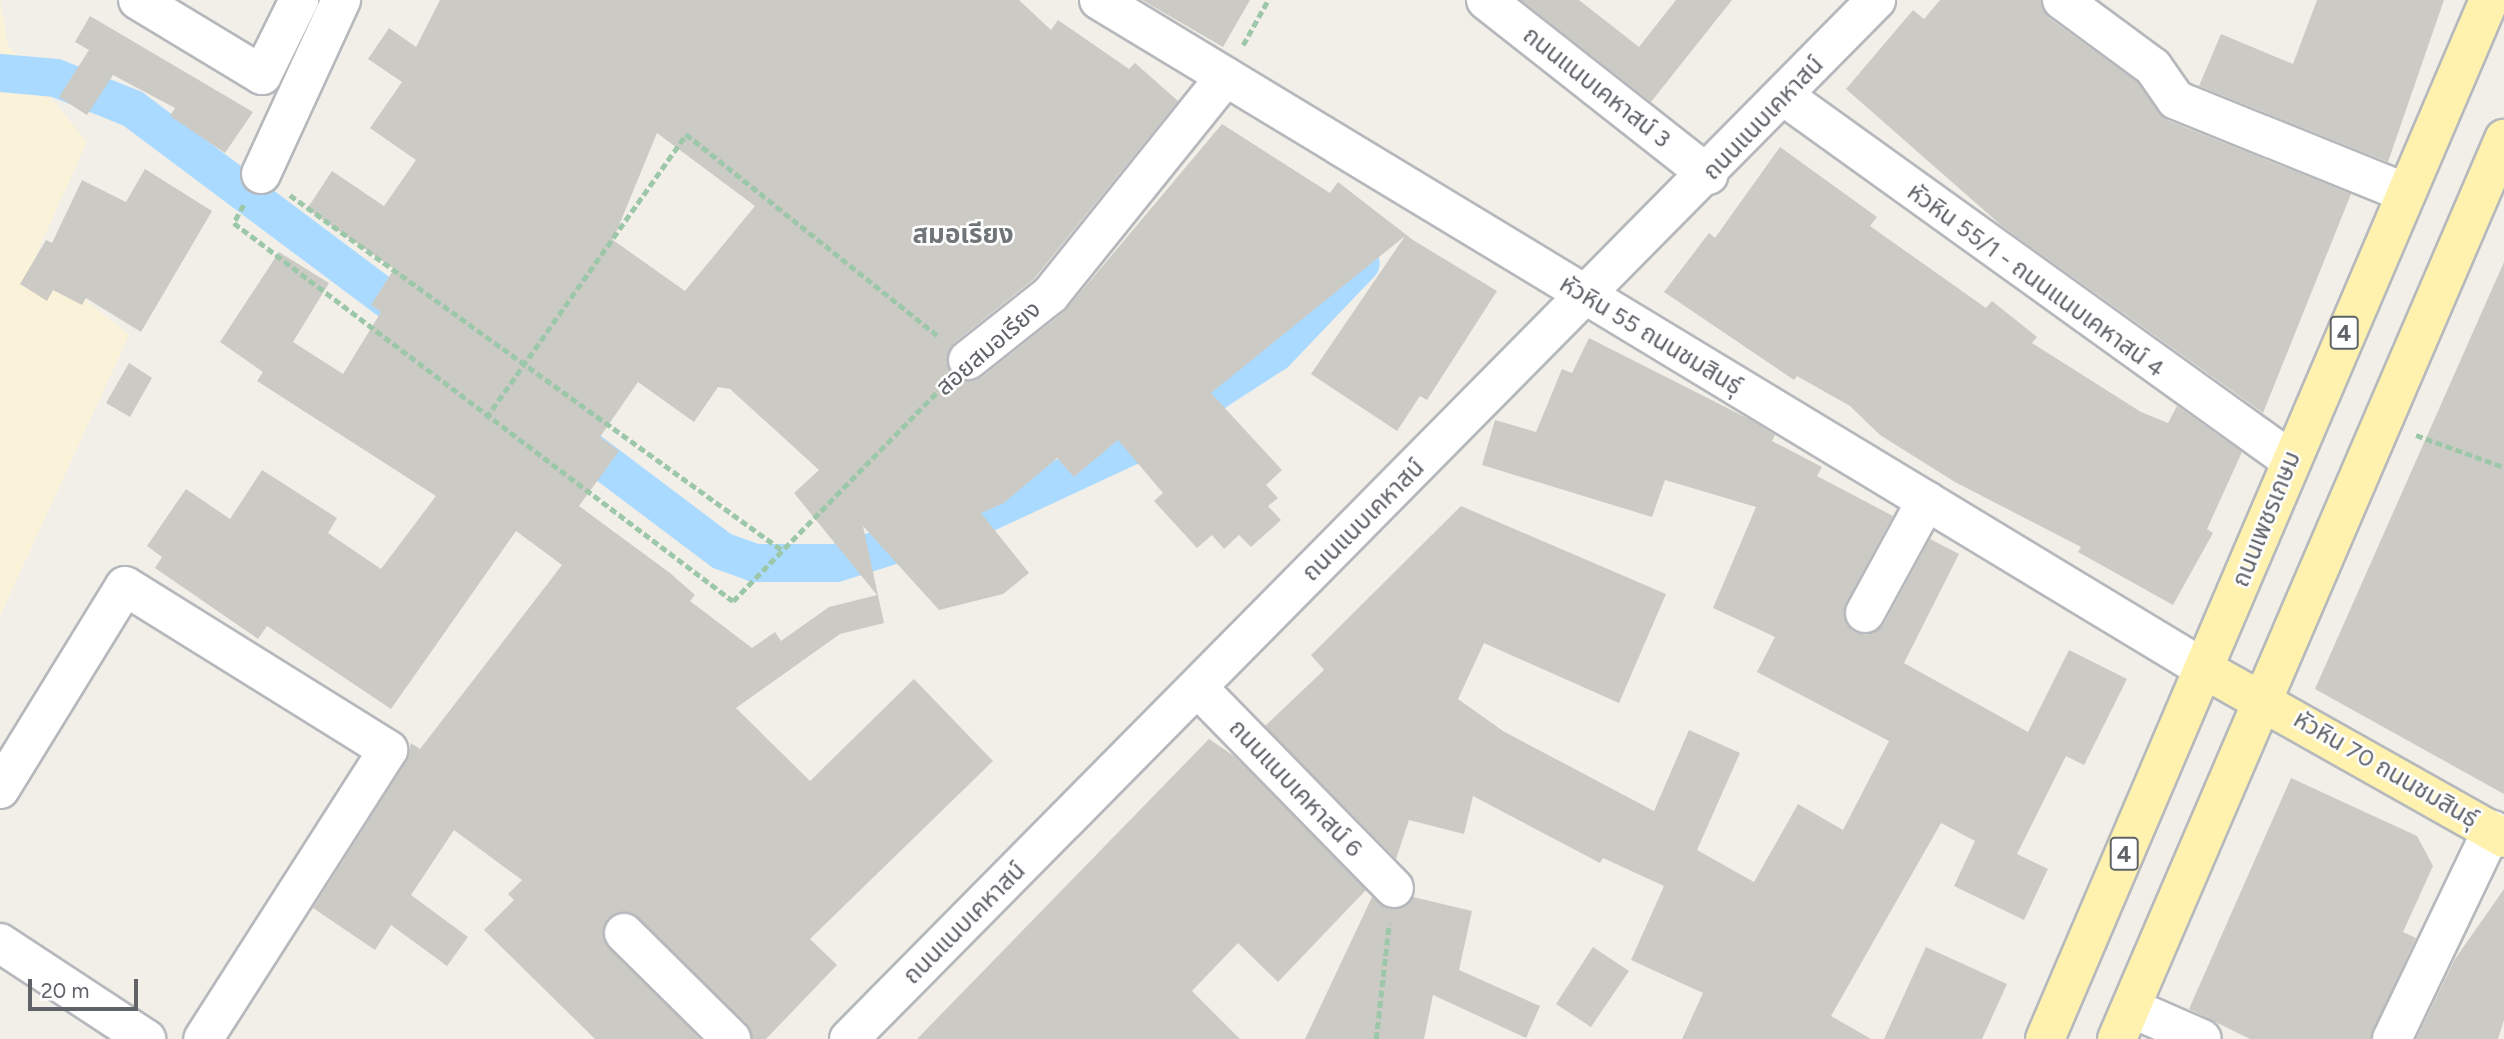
<!DOCTYPE html>
<html>
<head>
<meta charset="utf-8">
<style>
	body { margin:0 }
	#map { position:relative; width:2504px; height:1039px; overflow:hidden; background:#f1efe8; font-family:Figtree,"Noto Sans Thai",sans-serif }
	div>[style] { position:absolute }
	[style*='--x'] { left:calc(var(--x)*1px); top:calc(var(--y)*1px); width:calc(var(--w)*1px); rotate:calc(var(--a)*1deg) }
	.sand>* { inset:0; background:#fbf3d9 }
	.canal>* { height:38px; margin:-19px; padding:0 19px; transform-origin:19px; border-radius:19px; background:#aadaff }
	.building>* { inset:0; background:#cccac5 }
	.path>* { height:4.5px; margin-top:-2.25px; transform-origin:0; background:repeating-linear-gradient(90deg,#9cc7a9 0 7px,transparent 0 10.5px) }
	.roads { filter:drop-shadow(2px 0 #b5b8bc) drop-shadow(-2px 0 #b5b8bc) drop-shadow(0 2px #b5b8bc) drop-shadow(0 -2px #b5b8bc) }
	.minor>* { height:38px; margin:-19px; padding:0 19px; transform-origin:19px; border-radius:19px; background:#fff }
	.major>* { height:38px; margin:-19px; padding:0 19px; transform-origin:19px; border-radius:19px; background:#fff2af }
	span { translate:-50% -50%; white-space:nowrap; text-align:center; line-height:1.15; -webkit-text-stroke:5px #fff; paint-order:stroke }
	.shield-label span { padding:2px 5px; background:#fff; border:2px solid; border-radius:5px; -webkit-text-stroke-width:0 }
	.shield-label { font-size:23px; color:#5f6368; font-weight:700 }
	.street-label { font-size:24px; color:#5f6368 }
	.neighbourhood-label { font-size:26px; color:#70757a; font-weight:700 }
	.scale { position:absolute; left:28px; top:979px; width:110px; height:32px; box-sizing:border-box; border:4px solid #5f6368; border-top:0; padding-left:9px; font-size:21px; line-height:24px; white-space:nowrap; color:#5f6368; -webkit-text-stroke:5px #fff; paint-order:stroke }
</style>
</head>
<body>
<div id="map">
	<div class="sand">
		<div style="clip-path:polygon(0 0,8px 45px,87px 142px,34px 259px,129px 335px,0 616px)"></div>
	</div>
	<div class="canal">
		<div style="--x:0;--y:73;--w:56;--a:5.1"></div>
		<div style="--x:56;--y:78;--w:83;--a:21.9"></div>
		<div style="--x:133;--y:109;--w:357;--a:36.8"></div>
		<div style="--x:568;--y:435;--w:193;--a:37"></div>
		<div style="--x:722;--y:551;--w:35;--a:20"></div>
		<div style="--x:755;--y:563;--w:81;--a:0"></div>
		<div style="--x:836;--y:563;--w:140;--a:-17.4"></div>
		<div style="--x:970;--y:521;--w:178;--a:-25"></div>
		<div style="--x:1131;--y:446;--w:171;--a:-32.9"></div>
		<div style="--x:1275;--y:353;--w:124;--a:-46.3"></div>
	</div>
	<div class="building">
		<div style="clip-path:polygon(evenodd,440px 0,1019px 0,1051px 30px,1058px 20px,1129px 69px,1135px 63px,1178px 101px,1034px 279px,954px 343px,947px 364px,961px 381px,982px 377px,1064px 312px,1222px 124px,1330px 193px,1338px 182px,1413px 240px,1497px 291px,1427px 400px,1420px 396px,1397px 431px,1311px 374px,1405px 236px,1211px 393px,1282px 470px,1266px 485px,1278px 498px,1268px 506px,1281px 520px,1251px 547px,1239px 535px,1224px 549px,1212px 535px,1197px 548px,1154px 501px,1163px 493px,1118px 440px,1074px 477px,1057px 458px,1004px 503px,981px 513px,1029px 573px,1003px 594px,939px 610px,863px 526px,884px 623px,840px 634px,736px 708px,810px 781px,914px 679px,993px 761px,810px 939px,837px 965px,766px 1039px,752px 1039px,746px 1023px,629px 912px,608px 918px,603px 939px,700px 1039px,595px 1039px,484px 930px,514px 900px,508px 894px,522px 880px,454px 830px,411px 895px,468px 937px,447px 966px,391px 925px,375px 950px,313px 908px,406px 762px,411px 743px,420px 749px,562px 565px,516px 531px,391px 709px,267px 626px,258px 639px,155px 568px,162px 557px,147px 546px,186px 489px,230px 519px,262px 470px,337px 518px,328px 533px,381px 569px,436px 496px,257px 381px,263px 372px,220px 342px,279px 252px,329px 283px,293px 342px,343px 374px,381px 312px,371px 305px,394px 269px,307px 209px,332px 171px,384px 206px,416px 160px,370px 128px,402px 82px,368px 59px,389px 28px,416px 47px,440px 0,657px 133px,755px 206px,685px 291px,613px 240px,657px 133px,440px 0,638px 382px,694px 422px,718px 387px,730px 389px,819px 470px,794px 493px,877px 595px,829px 607px,781px 641px,775px 632px,752px 648px,690px 601px,695px 595px,670px 573px,579px 506px,619px 451px,600px 437px,638px 382px)"></div>
		<div style="clip-path:polygon(1142px 0,1250px 0,1223px 47px)"></div>
		<div style="clip-path:polygon(1521px 0,1579px 0,1639px 47px,1676px 0,1732px 0,1651px 102px)"></div>
		<div style="clip-path:polygon(1940px 0,2041px 0,2049px 18px,2137px 82px,2167px 120px,2351px 194px,2263px 413px,2002px 226px,1846px 89px,1913px 10px,1924px 19px)"></div>
		<div style="clip-path:polygon(2317px 0,2444px 0,2388px 162px,2199px 86px,2221px 34px,2293px 64px)"></div>
		<div style="clip-path:polygon(90px 16px,253px 112px,225px 153px,170px 116px,175px 108px,113px 75px,87px 115px,59px 97px,89px 50px,75px 42px)"></div>
		<div style="clip-path:polygon(1780px 147px,1877px 217px,1870px 226px,1986px 308px,1992px 301px,2037px 337px,2032px 343px,2141px 412px,2168px 423px,2177px 406px,2242px 452px,2207px 529px,2213px 533px,2173px 605px,2078px 552px,2081px 547px,1955px 482px,1880px 435px,1850px 406px,1797px 376px,1794px 380px,1664px 292px,1709px 233px,1715px 238px)"></div>
		<div style="clip-path:polygon(145px 169px,212px 211px,141px 332px,86px 298px,82px 305px,53px 290px,47px 301px,20px 284px,46px 240px,52px 243px,82px 180px,126px 202px)"></div>
		<div style="clip-path:polygon(2504px 262px,2504px 794px,2315px 689px)"></div>
		<div style="clip-path:polygon(1589px 338px,1751px 420px,1775px 435px,1772px 441px,1822px 467px,1817px 476px,1893px 516px,1846px 603px,1846px 624px,1854px 632px,1866px 635px,1884px 624px,1930px 539px,1959px 554px,1904px 663px,2028px 732px,2069px 650px,2127px 679px,2084px 765px,2066px 756px,2017px 854px,2048px 869px,2024px 920px,1954px 886px,1975px 841px,1941px 823px,1831px 1016px,1871px 1039px,1682px 1039px,1703px 993px,1631px 960px,1664px 886px,1603px 858px,1600px 863px,1473px 796px,1464px 834px,1409px 820px,1396px 859px,1265px 726px,1324px 670px,1311px 655px,1461px 506px,1666px 594px,1619px 703px,1484px 643px,1458px 699px,1503px 731px,1654px 811px,1689px 730px,1740px 753px,1697px 850px,1754px 882px,1798px 804px,1843px 830px,1889px 741px,1757px 672px,1775px 637px,1713px 608px,1756px 507px,1665px 480px,1652px 517px,1482px 465px,1495px 420px,1536px 432px,1562px 369px,1572px 373px)"></div>
		<div style="clip-path:polygon(129px 363px,152px 378px,130px 417px,106px 403px)"></div>
		<div style="clip-path:polygon(1209px 739px,1234px 756px,1366px 890px,1278px 982px,1238px 943px,1192px 991px,1240px 1039px,917px 1039px)"></div>
		<div style="clip-path:polygon(2291px 778px,2417px 836px,2433px 866px,2403px 932px,2416px 938px,2370px 1039px,2250px 1039px,2189px 1009px)"></div>
		<div style="clip-path:polygon(2504px 889px,2504px 1020px,2498px 1039px,2416px 1039px,2455px 959px)"></div>
		<div style="clip-path:polygon(1372px 897px,1389px 909px,1413px 897px,1472px 911px,1459px 970px,1540px 1006px,1526px 1038px,1433px 995px,1424px 1039px,1305px 1039px)"></div>
		<div style="clip-path:polygon(1593px 947px,1629px 971px,1591px 1027px,1556px 1004px)"></div>
		<div style="clip-path:polygon(1926px 947px,2007px 984px,1982px 1039px,1884px 1039px)"></div>
	</div>
	<div class="path">
		<div style="--x:1243;--y:45;--w:51;--a:-60.9"></div>
		<div style="--x:290;--y:195;--w:607;--a:35.81"></div>
		<div style="--x:244;--y:205;--w:21;--a:119"></div>
		<div style="--x:234;--y:223;--w:626;--a:37.14"></div>
		<div style="--x:733;--y:601;--w:299;--a:-45.7"></div>
		<div style="--x:486;--y:418;--w:347;--a:-54.8"></div>
		<div style="--x:686;--y:134;--w:323;--a:38.7"></div>
		<div style="--x:2416;--y:435;--w:94;--a:20"></div>
		<div style="--x:1376;--y:1039;--w:116;--a:-83.6"></div>
	</div>
	<div class="roads">
		<div class="minor">
			<div style="--x:138;--y:0;--w:145;--a:31.2"></div>
			<div style="--x:262;--y:75;--w:84;--a:-63.7"></div>
			<div style="--x:1099;--y:0;--w:1292;--a:31.19"></div>
			<div style="--x:1486;--y:0;--w:283;--a:38.2"></div>
			<div style="--x:2062;--y:0;--w:113;--a:36.4"></div>
			<div style="--x:2153;--y:67;--w:40;--a:55.1"></div>
			<div style="--x:2176;--y:100;--w:246;--a:22"></div>
			<div style="--x:1785;--y:97;--w:622;--a:35.71"></div>
			<div style="--x:261;--y:174;--w:192;--a:-65.3"></div>
			<div style="--x:968;--y:360;--w:105;--a:-38.4"></div>
			<div style="--x:1050;--y:295;--w:280;--a:-51.2"></div>
			<div style="--x:1865;--y:613;--w:128;--a:-61.4"></div>
			<div style="--x:1198;--y:688;--w:280;--a:45.6"></div>
			<div style="--x:0;--y:789;--w:238;--a:-58.4"></div>
			<div style="--x:125;--y:586;--w:310;--a:31.9"></div>
			<div style="--x:388;--y:750;--w:343;--a:122.6"></div>
			<div style="--x:624;--y:933;--w:151;--a:44.7"></div>
			<div style="--x:0;--y:943;--w:175;--a:33.3"></div>
			<div style="--x:2131;--y:1008;--w:77;--a:23.6"></div>
			<div style="--x:849;--y:1039;--w:1461;--a:-45.33"></div>
			<div style="--x:2392;--y:1039;--w:232;--a:-64.4"></div>
		</div>
		<div class="major">
			<div style="--x:2204;--y:669;--w:344;--a:29.4"></div>
			<div style="--x:2045;--y:1039;--w:1130;--a:-66.86"></div>
			<div style="--x:2117;--y:1039;--w:980;--a:-66.73"></div>
		</div>
	</div>
	<div class="shield-label">
		<span style="left:2344px;top:333px">4</span>
		<span style="left:2124px;top:854px">4</span>
	</div>
	<div class="street-label">
		<span style="left:1597px;top:87px;rotate:38deg">ถนนแนบเคหาสน์ 3</span>
		<span style="left:1763px;top:118px;rotate:-46deg">ถนนแนบเคหาสน์</span>
		<span style="left:2036px;top:280px;rotate:36deg">หัวหิน 55/1 - ถนนแนบเคหาสน์ 4</span>
		<span style="left:1651px;top:335px;rotate:31deg">หัวหิน 55 ถนนชมสินธุ์</span>
		<span style="left:988px;top:348px;rotate:-41deg">สอยสมอเรียง</span>
		<span style="left:2266px;top:519px;rotate:-68deg">ถนนเพชรเกษม</span>
		<span style="left:1363px;top:520px;rotate:-45deg">ถนนแนบเคหาสน์</span>
		<span style="left:2386px;top:769px;rotate:30deg">หัวหิน 70 ถนนชมสินธุ์</span>
		<span style="left:1296px;top:788px;rotate:46deg">ถนนแนบเคหาสน์ 6</span>
		<span style="left:964px;top:923px;rotate:-45deg">ถนนแนบเคหาสน์</span>
	</div>
	<div class="neighbourhood-label">
		<span style="left:963px;top:235px">สมอเรียง</span>
	</div>
	<div class="scale">20 m</div>
</div>
</body>
</html>
